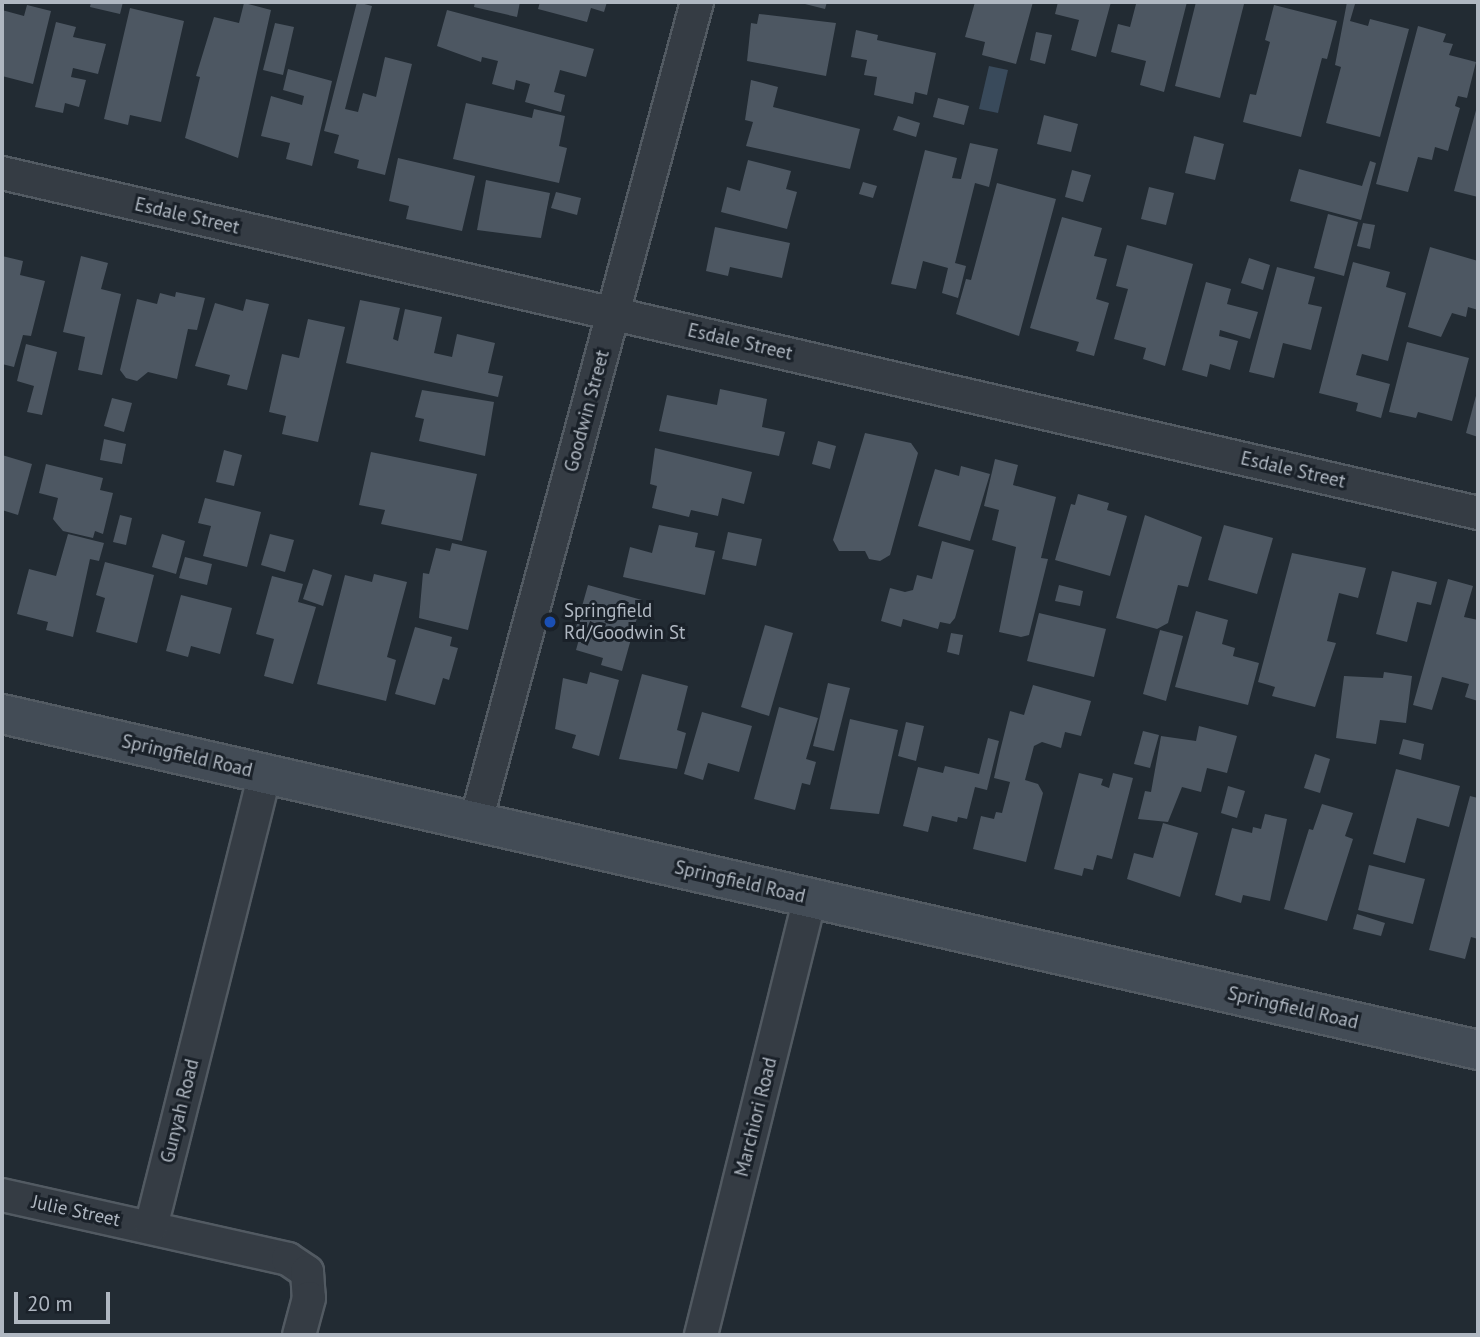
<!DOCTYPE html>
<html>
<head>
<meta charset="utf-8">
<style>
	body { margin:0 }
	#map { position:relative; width:1480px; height:1337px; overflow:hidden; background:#222b33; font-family:"PT Sans",sans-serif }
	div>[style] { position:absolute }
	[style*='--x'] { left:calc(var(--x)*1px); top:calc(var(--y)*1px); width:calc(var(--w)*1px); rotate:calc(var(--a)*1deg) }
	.water>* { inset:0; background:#394a5b }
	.building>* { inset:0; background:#4d5762 }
	.roads { filter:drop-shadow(2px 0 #525a62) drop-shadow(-2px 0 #525a62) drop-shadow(0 2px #525a62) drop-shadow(0 -2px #525a62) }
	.minor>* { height:32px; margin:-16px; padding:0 16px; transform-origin:16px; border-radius:16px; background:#353c44 }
	.secondary>* { height:38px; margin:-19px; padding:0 19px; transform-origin:19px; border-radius:19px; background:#434c56 }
	.dots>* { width:19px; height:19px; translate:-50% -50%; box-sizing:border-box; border:4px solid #1a2129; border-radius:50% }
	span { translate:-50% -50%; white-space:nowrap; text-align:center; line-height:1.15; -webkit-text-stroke:6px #1a2129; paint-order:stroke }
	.street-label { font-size:19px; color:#afb7c1 }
	.poi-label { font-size:19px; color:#afb7c1 }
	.left { translate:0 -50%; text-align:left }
	.frame { position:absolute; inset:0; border:4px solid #afb7c1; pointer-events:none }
	.scale { position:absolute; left:14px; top:1292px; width:96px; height:32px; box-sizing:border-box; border:4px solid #afb7c1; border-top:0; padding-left:9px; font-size:21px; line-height:24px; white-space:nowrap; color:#afb7c1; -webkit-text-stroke:5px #1a2129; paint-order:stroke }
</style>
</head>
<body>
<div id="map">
	<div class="water">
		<div style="clip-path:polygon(989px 66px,1008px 70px,998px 113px,979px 109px)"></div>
	</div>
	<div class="building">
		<div style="clip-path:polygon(91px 2px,123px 2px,120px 14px,90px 7px)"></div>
		<div style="clip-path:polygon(357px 2px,372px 6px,345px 109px,358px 112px,363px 93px,376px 97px,385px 57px,412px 64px,385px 175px,357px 168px,359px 160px,334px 153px,339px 135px,324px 131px)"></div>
		<div style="clip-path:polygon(475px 2px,520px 2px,517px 17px,474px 7px)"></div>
		<div style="clip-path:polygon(540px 2px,607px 2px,604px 12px,591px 8px,587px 22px,538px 9px)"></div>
		<div style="clip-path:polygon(797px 2px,827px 2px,825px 9px)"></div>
		<div style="clip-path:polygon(975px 2px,1033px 2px,1016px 64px,982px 55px,985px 42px,965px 37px)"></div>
		<div style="clip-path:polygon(1058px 2px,1111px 2px,1096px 57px,1071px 50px,1079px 20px,1055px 14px)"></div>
		<div style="clip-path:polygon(1129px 2px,1187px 2px,1164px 92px,1140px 85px,1146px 61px,1111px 52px,1118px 24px,1130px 27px,1136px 4px)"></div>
		<div style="clip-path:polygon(1196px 2px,1244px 4px,1220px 98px,1175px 86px)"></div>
		<div style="clip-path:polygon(1347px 2px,1355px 4px,1350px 21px,1368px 26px,1370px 19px,1409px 29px,1380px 137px,1326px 123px,1341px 67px,1335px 65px)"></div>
		<div style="clip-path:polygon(244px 3px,271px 10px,238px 158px,185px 138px,200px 77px,196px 76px,214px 17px,239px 23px)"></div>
		<div style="clip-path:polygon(27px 5px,51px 11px,33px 84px,2px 76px,2px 10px,24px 16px)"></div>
		<div style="clip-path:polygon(1274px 5px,1337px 21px,1327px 59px,1322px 58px,1301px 137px,1243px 122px,1250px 94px,1256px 95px,1270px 42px,1265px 40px)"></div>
		<div style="clip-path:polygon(130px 8px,184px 21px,161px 122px,130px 115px,128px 125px,104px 119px)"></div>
		<div style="clip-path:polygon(447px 10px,594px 49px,586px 77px,560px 70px,554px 92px,565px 95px,561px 112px,525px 102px,530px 84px,516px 80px,514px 90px,492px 84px,498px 61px,482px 57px,481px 62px,437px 46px)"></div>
		<div style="clip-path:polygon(759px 14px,836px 23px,826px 76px,747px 61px,751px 23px,757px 24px)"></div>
		<div style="clip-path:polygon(56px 22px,76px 27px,73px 37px,106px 44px,98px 74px,73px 68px,71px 77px,86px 80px,79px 107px,65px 103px,63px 113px,35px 107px)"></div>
		<div style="clip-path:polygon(275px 23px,294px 27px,283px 75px,263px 70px)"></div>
		<div style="clip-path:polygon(1418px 26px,1446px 34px,1443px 42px,1453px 44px,1449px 55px,1476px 62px,1467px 98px,1458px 96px,1455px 106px,1460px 108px,1448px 151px,1435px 147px,1432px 160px,1418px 157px,1408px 192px,1376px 184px)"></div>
		<div style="clip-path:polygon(856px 30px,878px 35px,877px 40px,936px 53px,927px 95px,915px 92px,913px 104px,874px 95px,877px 77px,864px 75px,867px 60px,851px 57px)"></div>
		<div style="clip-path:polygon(1036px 32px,1052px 35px,1045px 64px,1030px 60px)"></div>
		<div style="clip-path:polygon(288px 69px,332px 81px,312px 166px,286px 159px,290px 143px,261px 136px,271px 96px,302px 105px,304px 96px,283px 90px)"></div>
		<div style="clip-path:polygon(751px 80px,778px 87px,773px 107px,860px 129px,850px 169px,746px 146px,753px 122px,745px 120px)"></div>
		<div style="clip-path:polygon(938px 98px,969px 106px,964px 125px,933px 117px)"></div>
		<div style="clip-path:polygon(466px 103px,532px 118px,534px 109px,565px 116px,559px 146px,567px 148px,559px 183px,453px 159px)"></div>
		<div style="clip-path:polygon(1478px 103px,1478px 197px,1454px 191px)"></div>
		<div style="clip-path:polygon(1044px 115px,1078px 124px,1071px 152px,1037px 144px)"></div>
		<div style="clip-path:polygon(898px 116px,920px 123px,916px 137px,893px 130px)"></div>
		<div style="clip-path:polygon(1194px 136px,1224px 144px,1215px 180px,1185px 173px)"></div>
		<div style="clip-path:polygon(970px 143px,998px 149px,989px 187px,975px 183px,955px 263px,966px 266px,958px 298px,942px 293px,948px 268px,923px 261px,916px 289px,891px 284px,925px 150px,957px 158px,952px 178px,961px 179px)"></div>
		<div style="clip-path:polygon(398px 158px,475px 176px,462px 231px,406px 219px,409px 206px,389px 201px)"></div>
		<div style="clip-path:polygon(748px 160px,791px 171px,786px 189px,797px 192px,787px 229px,721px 212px,727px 187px,740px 191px)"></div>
		<div style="clip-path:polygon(1370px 161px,1376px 163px,1361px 220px,1290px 201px,1299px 169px,1362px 186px)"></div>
		<div style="clip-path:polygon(1072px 170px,1091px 175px,1083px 202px,1065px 197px)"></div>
		<div style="clip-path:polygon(486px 180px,550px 193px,541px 238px,477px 230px)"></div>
		<div style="clip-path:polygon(863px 182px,877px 186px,873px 198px,859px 194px)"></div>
		<div style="clip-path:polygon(997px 183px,1056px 199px,1019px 336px,956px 314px,966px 279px,971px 280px)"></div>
		<div style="clip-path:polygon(1149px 187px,1174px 193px,1166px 225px,1141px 219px)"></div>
		<div style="clip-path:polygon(556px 192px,581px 198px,577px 215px,551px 208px)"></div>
		<div style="clip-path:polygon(1328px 214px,1358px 222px,1344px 276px,1314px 268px)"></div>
		<div style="clip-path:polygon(1062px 217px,1102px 228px,1094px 256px,1107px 259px,1096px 299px,1109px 303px,1094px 356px,1076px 351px,1079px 342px,1030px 328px)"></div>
		<div style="clip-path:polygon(1363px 223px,1375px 225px,1370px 249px,1357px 246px)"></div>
		<div style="clip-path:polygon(715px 227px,790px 243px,782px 278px,730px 267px,728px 276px,706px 271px)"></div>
		<div style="clip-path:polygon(1127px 245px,1193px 264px,1165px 366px,1143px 359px,1146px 348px,1114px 339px,1128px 289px,1116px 286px)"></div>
		<div style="clip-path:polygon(1430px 247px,1478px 261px,1478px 310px,1468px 307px,1466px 317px,1452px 313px,1441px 337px,1408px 327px)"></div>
		<div style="clip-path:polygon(2px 256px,23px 261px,20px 275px,45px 281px,31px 336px,23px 335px,14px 367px,2px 364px)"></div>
		<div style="clip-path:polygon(81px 256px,108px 263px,101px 289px,121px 294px,102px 375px,78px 370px,85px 337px,63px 332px)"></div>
		<div style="clip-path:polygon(1249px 258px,1270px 265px,1263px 290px,1241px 283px)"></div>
		<div style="clip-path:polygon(1353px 262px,1390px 272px,1386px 287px,1406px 293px,1388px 361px,1362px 354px,1356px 375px,1390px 384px,1381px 418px,1356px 411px,1358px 403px,1319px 393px)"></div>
		<div style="clip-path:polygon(1277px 267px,1315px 277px,1308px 304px,1322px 307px,1311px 350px,1283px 343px,1274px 378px,1249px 372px)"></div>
		<div style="clip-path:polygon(1206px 282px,1231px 289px,1227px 304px,1258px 312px,1250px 339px,1220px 330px,1219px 336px,1238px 341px,1230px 370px,1210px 364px,1207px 377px,1182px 370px)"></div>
		<div style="clip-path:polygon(176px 292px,205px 298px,197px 330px,188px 329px,177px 379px,148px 372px,137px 381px,126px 378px,120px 370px,137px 299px,157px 304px,160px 293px,175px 297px)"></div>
		<div style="clip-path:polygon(246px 299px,269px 304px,247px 390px,227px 385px,230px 375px,195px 366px,215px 303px,243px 311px)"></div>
		<div style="clip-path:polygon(360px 300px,400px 308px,393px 339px,398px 341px,405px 309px,442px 317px,434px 353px,452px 357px,457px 334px,495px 343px,488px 373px,503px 376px,498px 397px,346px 363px)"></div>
		<div style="clip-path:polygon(308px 319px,345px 327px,318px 442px,282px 434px,286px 416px,269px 412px,282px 354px,299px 358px)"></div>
		<div style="clip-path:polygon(1407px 342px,1469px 358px,1452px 421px,1418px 412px,1416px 418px,1389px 412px)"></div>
		<div style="clip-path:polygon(26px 344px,57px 352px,42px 415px,27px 412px,34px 386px,17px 381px)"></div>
		<div style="clip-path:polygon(720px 389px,767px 399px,762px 427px,785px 432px,779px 456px,659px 431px,667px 395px,717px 405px)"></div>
		<div style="clip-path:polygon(422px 390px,494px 402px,485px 456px,419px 441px,424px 419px,415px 417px)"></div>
		<div style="clip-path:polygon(1477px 392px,1478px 392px,1478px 437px,1466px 433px)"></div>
		<div style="clip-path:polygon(112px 398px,132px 403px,124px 432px,104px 426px)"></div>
		<div style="clip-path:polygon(865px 433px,911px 443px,918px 453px,890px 555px,880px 561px,869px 559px,865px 551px,839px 551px,833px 540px)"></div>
		<div style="clip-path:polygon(104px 439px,126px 444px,122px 464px,100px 460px)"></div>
		<div style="clip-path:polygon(818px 441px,836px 446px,830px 469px,812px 464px)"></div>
		<div style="clip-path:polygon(655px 448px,752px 472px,744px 504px,722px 498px,718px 516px,691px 510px,689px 517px,652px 508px,657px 486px,650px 484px)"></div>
		<div style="clip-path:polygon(224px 450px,242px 455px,234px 486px,216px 482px)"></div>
		<div style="clip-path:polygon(371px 452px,477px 474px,462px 541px,381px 524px,385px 510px,359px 505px)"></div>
		<div style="clip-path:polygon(2px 455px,32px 464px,18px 515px,2px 510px)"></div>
		<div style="clip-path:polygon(995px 459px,1018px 465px,1013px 485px,1056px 497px,1041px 558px,1048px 559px,1029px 635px,1021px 637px,999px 632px,1016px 547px,992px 540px,999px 510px,984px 506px)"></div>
		<div style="clip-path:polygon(46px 464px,103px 478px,100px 490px,113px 493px,103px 534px,95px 531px,93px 538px,63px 531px,57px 524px,53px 519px,58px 498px,39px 493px)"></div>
		<div style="clip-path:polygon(961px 466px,990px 474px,970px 541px,918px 526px,935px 469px,959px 476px)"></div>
		<div style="clip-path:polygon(1078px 494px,1109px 503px,1107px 510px,1127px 516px,1110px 576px,1055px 560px,1071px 504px,1075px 505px)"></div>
		<div style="clip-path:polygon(205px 498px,261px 512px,247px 567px,203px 556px,211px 526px,198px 523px)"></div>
		<div style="clip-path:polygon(120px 515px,132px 518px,126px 545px,113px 542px)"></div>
		<div style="clip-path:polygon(1145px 515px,1202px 537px,1188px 587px,1178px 585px,1168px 623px,1157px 629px,1116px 618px)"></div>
		<div style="clip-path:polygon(659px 525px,698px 533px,695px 547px,715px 551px,705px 595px,623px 577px,630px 547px,652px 553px)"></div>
		<div style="clip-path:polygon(1224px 525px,1273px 538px,1257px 594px,1208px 580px)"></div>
		<div style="clip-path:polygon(728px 532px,762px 539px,756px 566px,722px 559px)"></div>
		<div style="clip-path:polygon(68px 534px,104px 543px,99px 561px,90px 559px,73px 637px,46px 630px,48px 622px,17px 614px,29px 569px,56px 576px)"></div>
		<div style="clip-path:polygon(162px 534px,185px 541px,176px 574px,152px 567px)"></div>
		<div style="clip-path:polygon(270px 534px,294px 540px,285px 572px,261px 565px)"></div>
		<div style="clip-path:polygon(942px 541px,974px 550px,955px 618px,950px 624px,940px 622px,938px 629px,903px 619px,901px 627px,881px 621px,890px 588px,905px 592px,913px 590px,917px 575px,932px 579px)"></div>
		<div style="clip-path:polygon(452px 543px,487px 551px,468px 630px,419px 618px,423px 573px,429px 574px,436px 548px,450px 551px)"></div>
		<div style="clip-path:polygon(1292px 553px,1366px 568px,1358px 598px,1339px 593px,1327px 641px,1336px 643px,1315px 707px,1272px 696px,1275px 687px,1258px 682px)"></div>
		<div style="clip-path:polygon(185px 557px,212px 564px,207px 585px,179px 578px)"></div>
		<div style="clip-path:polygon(105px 562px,154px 575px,137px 643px,96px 632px,105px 598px,96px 595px)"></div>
		<div style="clip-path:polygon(313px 569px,332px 575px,323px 606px,303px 599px)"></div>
		<div style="clip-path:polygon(1392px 571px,1437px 582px,1431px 605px,1417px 602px,1407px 642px,1376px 634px)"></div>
		<div style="clip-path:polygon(374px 574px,407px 582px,387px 657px,396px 660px,386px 701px,317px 684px,345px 575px,372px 582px)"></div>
		<div style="clip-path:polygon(272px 576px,303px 584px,298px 602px,316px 607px,293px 684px,264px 676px,274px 639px,256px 634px)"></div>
		<div style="clip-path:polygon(1448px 579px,1473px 586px,1464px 617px,1478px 620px,1478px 701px,1465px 697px,1469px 684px,1442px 677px,1432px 710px,1413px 705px)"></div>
		<div style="clip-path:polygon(588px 585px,642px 600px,622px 671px,601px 665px,603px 658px,576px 650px,581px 632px,575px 631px)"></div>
		<div style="clip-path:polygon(1059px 585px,1083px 591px,1080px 606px,1055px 601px)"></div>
		<div style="clip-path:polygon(181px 595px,232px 608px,220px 654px,191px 646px,188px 657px,166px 651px)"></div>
		<div style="clip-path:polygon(1196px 611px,1228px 620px,1222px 644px,1235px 648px,1233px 656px,1259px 663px,1248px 705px,1175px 687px)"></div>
		<div style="clip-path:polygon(1039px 613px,1106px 629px,1094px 677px,1027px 661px)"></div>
		<div style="clip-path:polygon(765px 625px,793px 633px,769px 716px,741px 707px)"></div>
		<div style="clip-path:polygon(415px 627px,452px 637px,450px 646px,458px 648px,449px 680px,443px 678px,435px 705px,395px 694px)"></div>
		<div style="clip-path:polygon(1160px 630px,1183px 636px,1166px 701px,1143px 694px)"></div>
		<div style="clip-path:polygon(951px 633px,963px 635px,959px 655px,947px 652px)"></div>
		<div style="clip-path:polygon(590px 672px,619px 680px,599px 756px,572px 748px,576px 735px,555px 729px,563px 678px,587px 684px)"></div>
		<div style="clip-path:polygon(1384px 672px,1412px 676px,1406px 723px,1380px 720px,1376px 744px,1336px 738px,1344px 676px,1383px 678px)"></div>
		<div style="clip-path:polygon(642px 674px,688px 686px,677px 730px,686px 733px,677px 769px,619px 759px)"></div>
		<div style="clip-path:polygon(828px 683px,850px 688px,834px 751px,813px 746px)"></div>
		<div style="clip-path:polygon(1033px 685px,1091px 701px,1081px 736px,1065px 732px,1061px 748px,1042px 742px,1034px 746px,1025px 780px,1038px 784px,1043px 793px,1026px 862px,973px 849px,981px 816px,994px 819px,996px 812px,1002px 813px,1010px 782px,994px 778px,1000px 751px,1010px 711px,1024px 715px)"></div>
		<div style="clip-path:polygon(779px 707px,818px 718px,806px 759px,816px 762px,810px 785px,802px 783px,795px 810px,754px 799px)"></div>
		<div style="clip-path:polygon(702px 712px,752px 726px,739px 772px,708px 763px,703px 780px,684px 774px)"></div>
		<div style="clip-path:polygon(850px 719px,898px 730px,879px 814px,830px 809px)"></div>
		<div style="clip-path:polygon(906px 722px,924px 726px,916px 761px,898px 756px)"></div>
		<div style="clip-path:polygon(1199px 726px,1237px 736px,1227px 773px,1207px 768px,1201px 792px,1182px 787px,1168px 822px,1138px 819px,1145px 791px,1151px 792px,1161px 736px,1196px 741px)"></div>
		<div style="clip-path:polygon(1143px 731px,1159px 735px,1150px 768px,1134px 764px)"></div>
		<div style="clip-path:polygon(988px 738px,999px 741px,987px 790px,975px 787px,967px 819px,958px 817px,957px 822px,932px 816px,928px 832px,903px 826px,918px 767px,943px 773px,945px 766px,979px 774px)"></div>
		<div style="clip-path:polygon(1403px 739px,1424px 744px,1421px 760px,1399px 754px)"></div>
		<div style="clip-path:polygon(1315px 754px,1330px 759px,1320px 793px,1304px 788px)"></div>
		<div style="clip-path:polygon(1396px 769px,1460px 786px,1449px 827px,1417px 818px,1405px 863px,1373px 854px)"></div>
		<div style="clip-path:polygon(1079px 773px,1103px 779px,1101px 785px,1109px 788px,1113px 773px,1133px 778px,1112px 859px,1097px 855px,1093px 870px,1084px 868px,1082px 876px,1054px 869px)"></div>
		<div style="clip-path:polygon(1228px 786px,1245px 791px,1237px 818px,1221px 813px)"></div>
		<div style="clip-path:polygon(1470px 796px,1478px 798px,1478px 939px,1471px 937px,1465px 959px,1429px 950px)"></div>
		<div style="clip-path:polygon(1322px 804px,1353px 813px,1345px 836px,1353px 839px,1327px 921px,1284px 909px,1309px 829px,1313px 830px)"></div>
		<div style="clip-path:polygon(1265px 814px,1287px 819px,1270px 901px,1243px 895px,1241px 903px,1215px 895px,1232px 828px,1252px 833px,1253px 827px,1261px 829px)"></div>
		<div style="clip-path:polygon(1163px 823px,1198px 833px,1180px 897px,1127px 879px,1134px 853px,1153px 858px)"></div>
		<div style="clip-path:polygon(1369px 865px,1425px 879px,1413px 924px,1358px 910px)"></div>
		<div style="clip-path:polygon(1357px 914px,1385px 923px,1381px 936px,1353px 929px)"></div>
	</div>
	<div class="roads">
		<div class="minor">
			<div style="--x:2;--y:173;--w:1515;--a:12.97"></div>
			<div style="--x:476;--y:821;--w:848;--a:-74.9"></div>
			<div style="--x:2;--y:1195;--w:293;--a:12.6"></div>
			<div style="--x:288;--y:1259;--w:23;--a:34"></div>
			<div style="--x:307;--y:1272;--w:26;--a:86"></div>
			<div style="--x:309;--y:1298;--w:38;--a:105"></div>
			<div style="--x:151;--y:1227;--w:468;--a:-75.9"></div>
			<div style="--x:701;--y:1335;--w:450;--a:-76"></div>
		</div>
		<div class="secondary">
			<div style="--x:2;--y:714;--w:1514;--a:12.82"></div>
		</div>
	</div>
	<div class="dots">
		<div style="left:550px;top:622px;background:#1a4fb4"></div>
	</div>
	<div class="street-label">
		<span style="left:187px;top:216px;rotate:13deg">Esdale Street</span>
		<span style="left:740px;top:342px;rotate:13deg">Esdale Street</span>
		<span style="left:587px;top:411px;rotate:-75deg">Goodwin Street</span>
		<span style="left:1293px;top:470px;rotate:13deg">Esdale Street</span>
		<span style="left:187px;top:756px;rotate:13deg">Springfield Road</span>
		<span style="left:740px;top:882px;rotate:13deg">Springfield Road</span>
		<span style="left:1293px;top:1008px;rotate:13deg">Springfield Road</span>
		<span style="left:180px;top:1111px;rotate:-76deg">Gunyah Road</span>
		<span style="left:756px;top:1117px;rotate:-76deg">Marchiori Road</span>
		<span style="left:76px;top:1211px;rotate:12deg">Julie Street</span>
	</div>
	<div class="poi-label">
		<span class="left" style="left:564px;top:622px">Springfield<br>Rd/Goodwin St</span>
	</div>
	<div class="frame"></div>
	<div class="scale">20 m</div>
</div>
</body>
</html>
